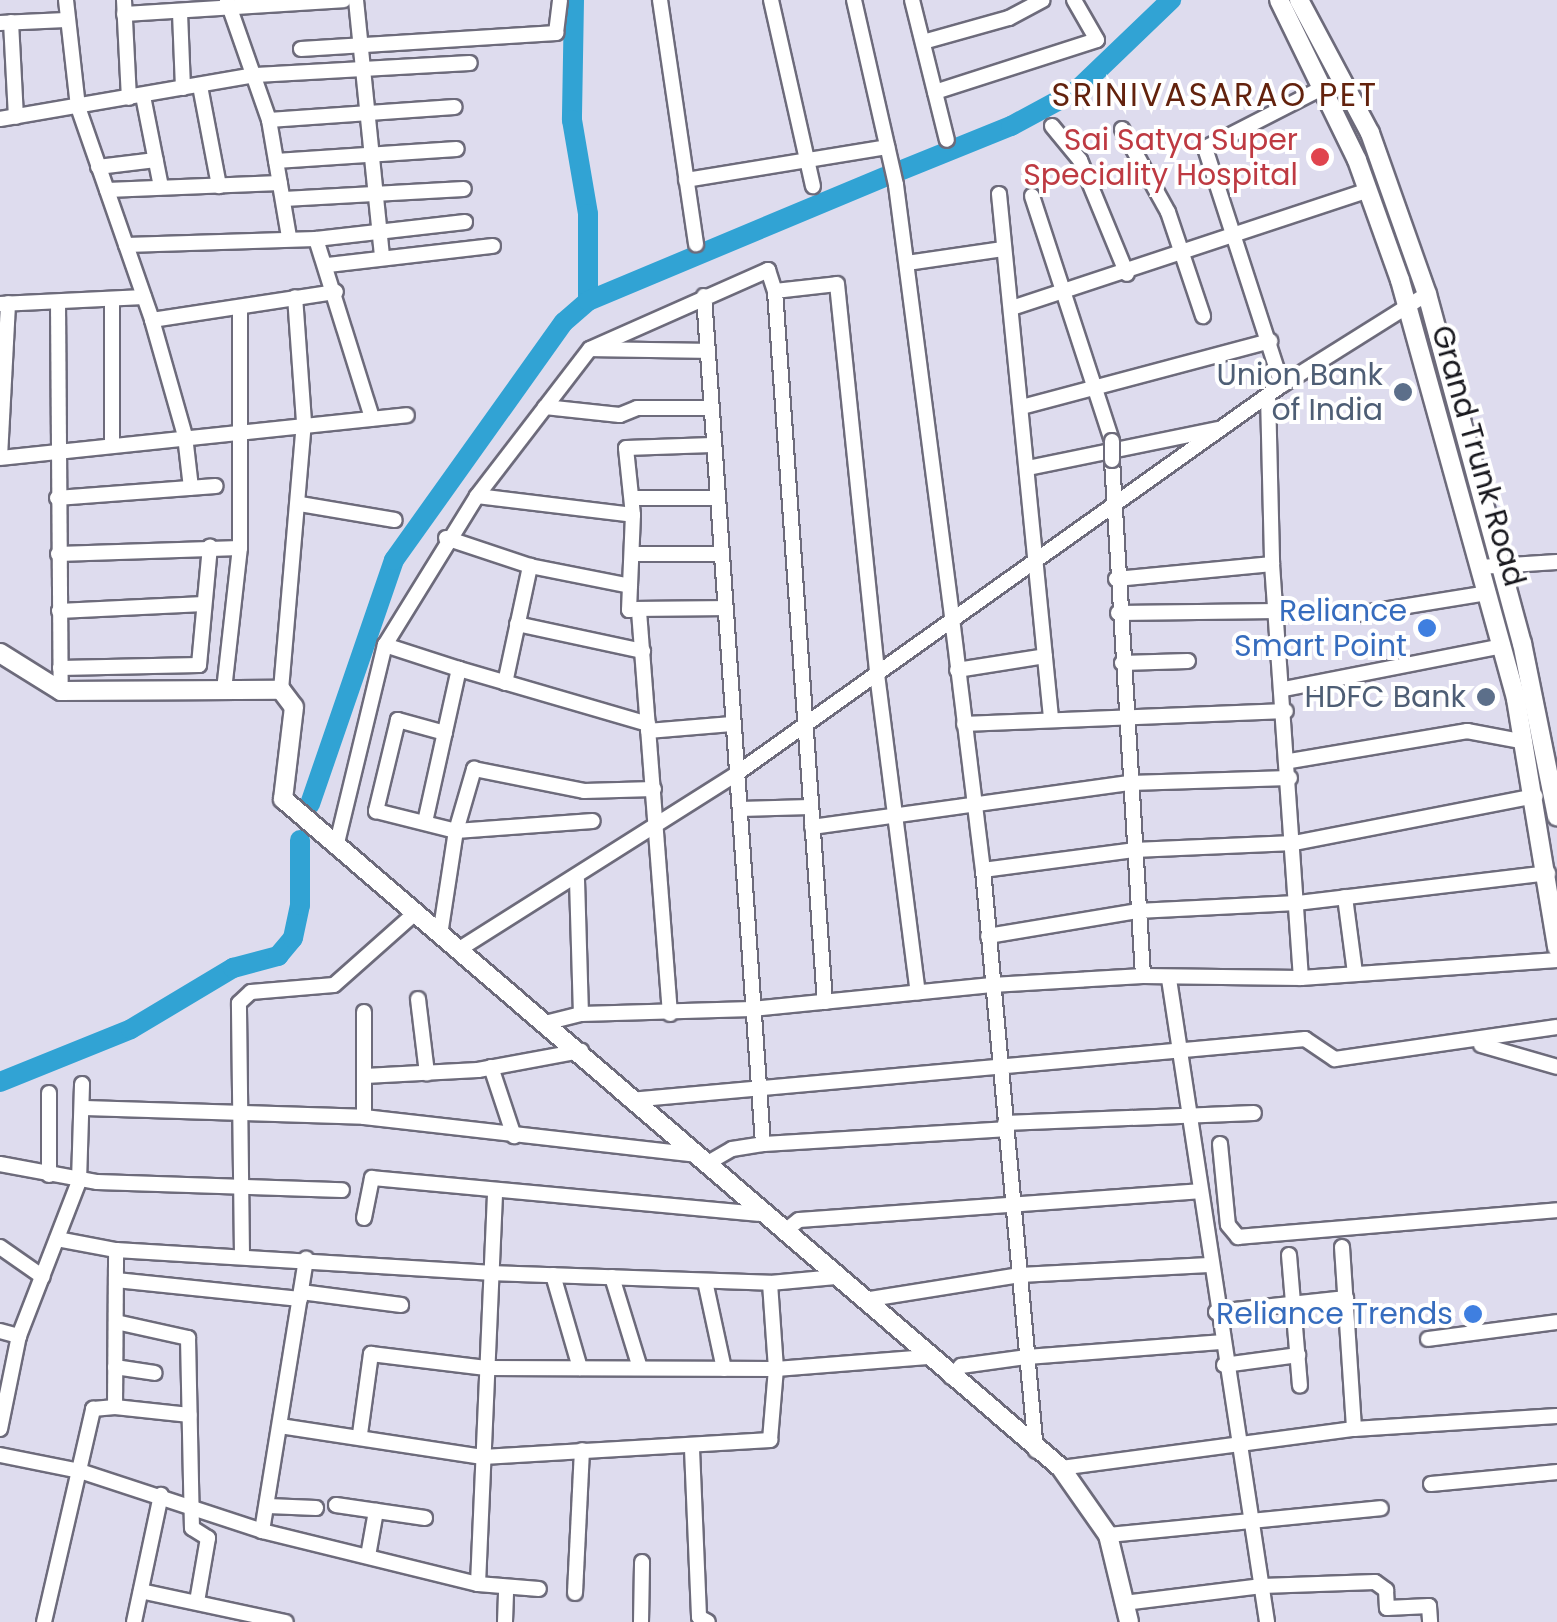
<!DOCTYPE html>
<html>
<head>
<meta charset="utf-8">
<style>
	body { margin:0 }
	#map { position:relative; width:1557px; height:1622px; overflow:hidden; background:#dedcee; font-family:Poppins,sans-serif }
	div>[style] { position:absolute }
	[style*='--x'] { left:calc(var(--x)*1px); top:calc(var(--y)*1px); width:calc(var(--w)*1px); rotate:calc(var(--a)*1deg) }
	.river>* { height:20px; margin:-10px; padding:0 10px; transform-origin:10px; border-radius:10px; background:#31a3d4 }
	.roads { filter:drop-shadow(2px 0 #6d6b7b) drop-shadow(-2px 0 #6d6b7b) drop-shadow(0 2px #6d6b7b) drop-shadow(0 -2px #6d6b7b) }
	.minor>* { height:14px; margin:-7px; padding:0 7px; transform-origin:7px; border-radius:7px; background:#fff }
	.secondary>* { height:18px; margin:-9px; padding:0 9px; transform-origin:9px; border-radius:9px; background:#fff }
	.bridges { filter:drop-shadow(2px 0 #6d6b7b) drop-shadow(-2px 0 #6d6b7b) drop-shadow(0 2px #6d6b7b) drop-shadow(0 -2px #6d6b7b) }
	.minor-bridge>* { height:14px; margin:-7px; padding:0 7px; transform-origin:7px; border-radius:7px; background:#fff }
	.dots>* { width:28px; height:28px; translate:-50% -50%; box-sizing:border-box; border:5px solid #fff; border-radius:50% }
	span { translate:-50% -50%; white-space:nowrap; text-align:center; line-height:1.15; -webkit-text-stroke:8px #fff; paint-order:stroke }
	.health-label { font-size:30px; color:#be3a42 }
	.right { translate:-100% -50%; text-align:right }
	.service-label { font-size:30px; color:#4e5e75 }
	.street-label { font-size:30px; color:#18181e }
	.shop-label { font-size:30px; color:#366cbe }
	.neighbourhood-label { font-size:32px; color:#63220d; letter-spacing:2.5px }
</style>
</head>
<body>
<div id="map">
	<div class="river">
		<div style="--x:574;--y:0;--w:120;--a:91"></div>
		<div style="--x:572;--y:120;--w:95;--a:80.3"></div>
		<div style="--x:588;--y:214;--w:87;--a:90"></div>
		<div style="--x:902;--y:170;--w:118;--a:-22"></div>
		<div style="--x:1011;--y:126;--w:74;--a:-28.3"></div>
		<div style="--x:1076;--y:91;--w:132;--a:-43.8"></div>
		<div style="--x:310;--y:804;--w:258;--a:-71"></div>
		<div style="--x:394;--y:560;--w:292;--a:-54.5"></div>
		<div style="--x:564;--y:322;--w:32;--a:-41"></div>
		<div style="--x:588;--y:301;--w:322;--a:-22.7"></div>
		<div style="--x:0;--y:1082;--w:141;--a:-22"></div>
		<div style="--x:131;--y:1029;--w:119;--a:-30.9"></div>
		<div style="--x:233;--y:968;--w:47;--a:-14.9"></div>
		<div style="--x:278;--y:956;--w:23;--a:-50"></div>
		<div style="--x:293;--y:938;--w:34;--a:-78"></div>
		<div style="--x:300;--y:905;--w:65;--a:-90"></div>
	</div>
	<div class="roads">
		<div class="minor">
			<div style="--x:66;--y:0;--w:108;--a:83.6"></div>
			<div style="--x:78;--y:107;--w:225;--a:70.8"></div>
			<div style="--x:152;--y:320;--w:121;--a:74.1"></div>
			<div style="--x:185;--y:436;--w:52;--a:83.4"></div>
			<div style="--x:124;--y:0;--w:98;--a:87.1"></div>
			<div style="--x:227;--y:0;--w:127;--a:70.7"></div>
			<div style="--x:269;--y:120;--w:119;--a:80.3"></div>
			<div style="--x:356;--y:0;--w:257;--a:84.2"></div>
			<div style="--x:660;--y:0;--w:247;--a:81.6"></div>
			<div style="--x:771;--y:0;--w:191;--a:77.3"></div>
			<div style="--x:854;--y:0;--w:190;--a:77.2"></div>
			<div style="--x:896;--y:185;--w:437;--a:82.6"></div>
			<div style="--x:952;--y:618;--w:254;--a:83"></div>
			<div style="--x:983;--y:870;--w:583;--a:84.79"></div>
			<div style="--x:912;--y:0;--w:144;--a:76"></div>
			<div style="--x:180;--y:13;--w:75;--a:87.7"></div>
			<div style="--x:124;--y:14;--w:220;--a:-3.6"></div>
			<div style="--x:11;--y:22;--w:95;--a:87"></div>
			<div style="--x:0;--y:23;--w:66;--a:-2.6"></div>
			<div style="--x:923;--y:42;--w:89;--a:-15.6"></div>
			<div style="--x:1009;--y:18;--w:38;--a:-28"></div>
			<div style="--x:301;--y:49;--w:256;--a:-3.6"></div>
			<div style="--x:556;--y:33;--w:33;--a:-83"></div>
			<div style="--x:200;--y:86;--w:102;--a:79.2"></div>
			<div style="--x:935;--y:92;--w:170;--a:-17.8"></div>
			<div style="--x:1097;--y:40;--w:46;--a:-119.9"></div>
			<div style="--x:143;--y:96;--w:93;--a:78.8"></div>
			<div style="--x:0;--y:119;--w:260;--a:-9.8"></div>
			<div style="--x:256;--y:75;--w:214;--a:-3.2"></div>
			<div style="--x:269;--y:120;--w:186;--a:-4"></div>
			<div style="--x:1052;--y:126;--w:44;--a:50.5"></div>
			<div style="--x:1080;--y:160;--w:123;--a:67.6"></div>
			<div style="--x:1122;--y:129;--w:95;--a:61"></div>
			<div style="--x:1168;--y:212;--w:110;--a:71.4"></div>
			<div style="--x:276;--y:161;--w:181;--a:-3.8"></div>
			<div style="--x:98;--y:167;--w:58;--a:-6.9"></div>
			<div style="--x:686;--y:180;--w:204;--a:-9.3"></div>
			<div style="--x:107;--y:190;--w:173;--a:-2.3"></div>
			<div style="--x:999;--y:194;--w:527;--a:84.33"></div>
			<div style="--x:1032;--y:196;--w:258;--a:71.9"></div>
			<div style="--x:284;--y:199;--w:180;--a:-3.2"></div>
			<div style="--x:316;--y:239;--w:188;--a:72.6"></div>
			<div style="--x:126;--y:245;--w:190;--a:-1.8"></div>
			<div style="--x:316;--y:239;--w:150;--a:-6.5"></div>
			<div style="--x:907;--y:263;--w:97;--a:-8.3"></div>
			<div style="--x:328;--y:265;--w:166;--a:-6.6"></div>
			<div style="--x:775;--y:291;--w:62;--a:-6.4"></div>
			<div style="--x:837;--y:284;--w:392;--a:84.1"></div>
			<div style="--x:877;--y:674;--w:321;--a:82.7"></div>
			<div style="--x:704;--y:296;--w:850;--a:86.02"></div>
			<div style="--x:763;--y:1144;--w:243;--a:-3.5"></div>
			<div style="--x:112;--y:299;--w:147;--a:90"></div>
			<div style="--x:58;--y:303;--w:388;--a:89.6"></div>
			<div style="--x:0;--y:304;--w:144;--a:-2.8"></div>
			<div style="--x:1012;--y:308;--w:376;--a:-18.3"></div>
			<div style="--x:152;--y:320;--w:186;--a:-8.7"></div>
			<div style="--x:593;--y:349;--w:114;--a:1"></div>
			<div style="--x:1282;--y:385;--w:249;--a:-108"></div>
			<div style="--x:1205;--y:148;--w:131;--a:-27.1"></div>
			<div style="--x:1268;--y:395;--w:169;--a:88.6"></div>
			<div style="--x:1272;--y:564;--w:415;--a:86"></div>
			<div style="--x:545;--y:407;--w:75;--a:6.1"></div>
			<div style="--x:620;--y:415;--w:18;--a:-22"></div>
			<div style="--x:637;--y:408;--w:73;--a:0"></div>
			<div style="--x:1022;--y:407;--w:257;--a:-14.9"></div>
			<div style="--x:0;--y:457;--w:154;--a:-87"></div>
			<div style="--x:0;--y:458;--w:409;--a:-6"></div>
			<div style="--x:1112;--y:460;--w:517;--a:86.56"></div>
			<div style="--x:1028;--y:468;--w:194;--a:-11.6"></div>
			<div style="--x:477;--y:496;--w:157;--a:6.9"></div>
			<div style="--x:57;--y:498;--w:159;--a:-4.3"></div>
			<div style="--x:632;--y:498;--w:84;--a:0"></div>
			<div style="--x:300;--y:504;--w:96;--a:9.6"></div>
			<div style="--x:446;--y:538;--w:89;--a:18.4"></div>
			<div style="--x:530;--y:566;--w:102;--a:11.3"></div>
			<div style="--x:58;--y:554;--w:182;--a:-1.9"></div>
			<div style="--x:632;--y:554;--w:88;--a:0"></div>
			<div style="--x:1480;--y:567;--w:77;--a:-3.7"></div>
			<div style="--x:1116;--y:579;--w:157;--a:-5.5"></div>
			<div style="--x:639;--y:609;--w:10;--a:174"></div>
			<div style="--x:629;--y:610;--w:95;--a:-87.6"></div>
			<div style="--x:633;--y:515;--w:67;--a:-96"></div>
			<div style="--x:626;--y:448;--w:86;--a:-2"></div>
			<div style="--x:59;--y:611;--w:145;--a:-2.8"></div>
			<div style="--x:1118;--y:613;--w:160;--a:-0.7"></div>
			<div style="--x:1358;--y:614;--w:132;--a:-9.2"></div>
			<div style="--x:517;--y:624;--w:129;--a:12.1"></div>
			<div style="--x:385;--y:645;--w:78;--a:18"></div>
			<div style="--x:1122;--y:663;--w:66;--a:-1.7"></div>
			<div style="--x:60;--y:668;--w:139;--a:-1.2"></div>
			<div style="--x:199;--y:665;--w:119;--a:-84.7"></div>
			<div style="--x:957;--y:670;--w:89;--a:-9"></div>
			<div style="--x:505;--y:683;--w:120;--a:-77.9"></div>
			<div style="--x:1284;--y:689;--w:223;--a:-11.1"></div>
			<div style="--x:224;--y:690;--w:143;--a:-83.6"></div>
			<div style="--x:240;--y:548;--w:241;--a:-90"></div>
			<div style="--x:281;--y:690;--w:269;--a:-85.1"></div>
			<div style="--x:304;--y:422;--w:125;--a:-94.1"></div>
			<div style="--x:964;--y:724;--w:322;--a:-2.3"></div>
			<div style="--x:648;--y:731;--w:84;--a:-4.8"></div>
			<div style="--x:445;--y:733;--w:49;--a:-164.5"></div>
			<div style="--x:398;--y:720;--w:94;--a:103.6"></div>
			<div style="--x:376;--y:811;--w:82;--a:14"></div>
			<div style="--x:456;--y:831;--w:137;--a:-4.2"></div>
			<div style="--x:1290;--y:761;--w:180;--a:-9.6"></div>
			<div style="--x:1467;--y:731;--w:59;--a:10.7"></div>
			<div style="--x:740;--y:809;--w:70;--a:-1.6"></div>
			<div style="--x:425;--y:822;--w:157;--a:-77.5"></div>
			<div style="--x:459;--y:669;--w:197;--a:16.2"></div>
			<div style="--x:812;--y:827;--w:320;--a:-7.9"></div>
			<div style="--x:1129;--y:783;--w:161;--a:-1.8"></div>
			<div style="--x:336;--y:847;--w:208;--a:-76.4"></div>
			<div style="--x:385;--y:645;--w:175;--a:-58.3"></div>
			<div style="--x:477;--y:496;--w:185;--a:-52.5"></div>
			<div style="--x:590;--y:349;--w:195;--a:-23.9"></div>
			<div style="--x:768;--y:270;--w:22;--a:72"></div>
			<div style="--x:775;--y:291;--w:713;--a:85.98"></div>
			<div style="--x:983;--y:870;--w:152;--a:-7.5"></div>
			<div style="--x:1134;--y:850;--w:160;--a:-2.5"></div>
			<div style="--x:1294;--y:843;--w:246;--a:-11"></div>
			<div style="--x:577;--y:880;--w:134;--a:88.3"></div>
			<div style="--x:1345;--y:897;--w:77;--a:82.5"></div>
			<div style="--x:440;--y:935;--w:105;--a:-81.3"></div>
			<div style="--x:456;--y:831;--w:65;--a:-73.8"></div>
			<div style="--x:474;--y:769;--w:112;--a:11.3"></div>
			<div style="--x:584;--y:791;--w:70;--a:-1.6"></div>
			<div style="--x:988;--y:936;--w:151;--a:-9.5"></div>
			<div style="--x:1137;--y:911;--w:160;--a:-2.9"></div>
			<div style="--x:1297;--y:903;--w:253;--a:-6.8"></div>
			<div style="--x:458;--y:950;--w:329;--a:-32.3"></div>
			<div style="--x:736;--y:774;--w:670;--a:-35.47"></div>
			<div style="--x:1282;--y:385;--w:171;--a:-32.1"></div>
			<div style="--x:1169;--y:979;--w:650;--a:81.33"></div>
			<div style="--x:418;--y:999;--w:75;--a:83.1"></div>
			<div style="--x:670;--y:1014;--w:406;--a:-94.4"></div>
			<div style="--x:639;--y:609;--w:85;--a:-0.7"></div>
			<div style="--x:545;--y:1023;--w:37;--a:-14"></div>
			<div style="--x:581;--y:1014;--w:171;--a:-1.7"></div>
			<div style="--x:752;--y:1009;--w:241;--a:-5.7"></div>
			<div style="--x:992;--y:985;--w:151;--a:-3.4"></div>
			<div style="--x:1143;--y:976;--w:158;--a:0.7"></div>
			<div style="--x:1301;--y:978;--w:257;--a:-4"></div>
			<div style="--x:1481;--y:1045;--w:79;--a:16.1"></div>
			<div style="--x:491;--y:1067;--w:73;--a:71.6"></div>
			<div style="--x:365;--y:1076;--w:113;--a:-3"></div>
			<div style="--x:478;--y:1070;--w:105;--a:-10.5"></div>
			<div style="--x:630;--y:1100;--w:678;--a:-5.16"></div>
			<div style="--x:1305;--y:1039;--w:36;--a:34"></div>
			<div style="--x:1335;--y:1059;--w:224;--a:-8.2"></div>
			<div style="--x:84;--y:1108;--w:280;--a:1.8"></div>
			<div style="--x:364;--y:1117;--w:334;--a:6.5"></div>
			<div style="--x:364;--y:1117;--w:105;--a:-90"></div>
			<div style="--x:1005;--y:1123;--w:249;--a:-2.3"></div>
			<div style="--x:1220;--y:1144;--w:81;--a:84.4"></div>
			<div style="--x:1228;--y:1225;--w:16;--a:50"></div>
			<div style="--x:1238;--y:1237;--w:320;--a:-4.8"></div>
			<div style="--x:0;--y:1164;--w:99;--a:10.5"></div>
			<div style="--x:97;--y:1182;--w:245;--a:1.9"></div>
			<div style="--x:706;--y:1164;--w:30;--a:-30"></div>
			<div style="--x:732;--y:1149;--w:31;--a:-9"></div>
			<div style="--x:49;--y:1175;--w:82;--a:-90"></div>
			<div style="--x:364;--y:1218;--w:41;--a:-78.7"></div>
			<div style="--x:372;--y:1178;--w:388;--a:5.3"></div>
			<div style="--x:784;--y:1232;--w:19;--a:-39"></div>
			<div style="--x:799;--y:1220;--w:401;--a:-4.1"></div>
			<div style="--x:57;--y:1239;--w:60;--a:10.6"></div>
			<div style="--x:116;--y:1250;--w:374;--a:3.5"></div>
			<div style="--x:489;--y:1273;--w:281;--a:2"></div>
			<div style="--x:770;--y:1283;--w:66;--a:-5.2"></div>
			<div style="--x:0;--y:1247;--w:52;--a:34.9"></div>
			<div style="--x:1342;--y:1247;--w:182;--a:86.2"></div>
			<div style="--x:242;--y:1255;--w:252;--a:-90.7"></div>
			<div style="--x:239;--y:1003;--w:16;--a:-43"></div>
			<div style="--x:251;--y:992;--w:83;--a:-4.8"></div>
			<div style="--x:334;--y:985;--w:107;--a:-41.6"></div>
			<div style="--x:1289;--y:1255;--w:131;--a:85.2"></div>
			<div style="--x:553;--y:1275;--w:97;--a:73.8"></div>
			<div style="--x:612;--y:1277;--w:95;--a:72.9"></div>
			<div style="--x:116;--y:1280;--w:185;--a:5.9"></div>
			<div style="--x:705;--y:1281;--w:90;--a:77.8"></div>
			<div style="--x:301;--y:1292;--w:101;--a:7.4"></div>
			<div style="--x:864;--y:1300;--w:158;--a:-9.1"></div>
			<div style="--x:1020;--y:1275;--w:189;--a:-3"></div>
			<div style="--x:1216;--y:1312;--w:131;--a:-6.1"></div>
			<div style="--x:116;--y:1322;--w:74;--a:12.5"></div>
			<div style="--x:188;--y:1338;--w:190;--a:88.8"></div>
			<div style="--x:192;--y:1528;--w:19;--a:32"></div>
			<div style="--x:208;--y:1538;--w:65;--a:99.8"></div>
			<div style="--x:0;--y:1331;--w:20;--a:15"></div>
			<div style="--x:1428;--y:1339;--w:130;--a:-7.5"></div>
			<div style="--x:1224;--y:1365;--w:75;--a:-7.7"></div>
			<div style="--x:115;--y:1367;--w:40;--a:8.5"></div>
			<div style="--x:951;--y:1377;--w:15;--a:-48"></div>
			<div style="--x:961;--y:1366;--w:67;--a:-7.8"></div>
			<div style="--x:1027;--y:1357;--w:194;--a:-4.4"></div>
			<div style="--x:115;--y:1407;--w:75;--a:6.1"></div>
			<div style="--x:280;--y:1426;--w:205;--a:8.7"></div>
			<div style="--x:483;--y:1457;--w:288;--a:-3.4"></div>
			<div style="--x:770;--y:1440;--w:71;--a:-85.2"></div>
			<div style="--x:776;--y:1369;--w:86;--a:-94"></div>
			<div style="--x:0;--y:1429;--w:95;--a:-78.5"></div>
			<div style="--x:19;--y:1336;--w:166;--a:-68.8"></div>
			<div style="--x:79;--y:1181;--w:97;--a:-88.2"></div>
			<div style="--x:360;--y:1434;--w:81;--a:-82.2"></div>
			<div style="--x:371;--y:1354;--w:116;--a:6.9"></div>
			<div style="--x:486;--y:1368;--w:290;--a:0.2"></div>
			<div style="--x:776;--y:1369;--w:152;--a:-4.5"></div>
			<div style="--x:692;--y:1449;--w:168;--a:87.6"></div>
			<div style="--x:699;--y:1617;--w:10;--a:29"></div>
			<div style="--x:0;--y:1455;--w:82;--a:11.3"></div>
			<div style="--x:80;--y:1471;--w:192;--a:18.2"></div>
			<div style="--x:262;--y:1531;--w:222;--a:13.8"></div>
			<div style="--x:478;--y:1584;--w:61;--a:4.7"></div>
			<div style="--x:1061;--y:1468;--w:296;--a:-7.6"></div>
			<div style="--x:1354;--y:1429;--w:203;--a:-3.7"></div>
			<div style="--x:1431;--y:1484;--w:127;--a:-5.4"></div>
			<div style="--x:336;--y:1505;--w:90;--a:8.3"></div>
			<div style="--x:268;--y:1506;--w:48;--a:2.4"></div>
			<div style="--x:262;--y:1531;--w:276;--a:-80.8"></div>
			<div style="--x:1108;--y:1535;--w:274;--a:-5.6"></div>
			<div style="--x:368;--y:1556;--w:46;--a:-79.9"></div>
			<div style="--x:478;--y:1584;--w:391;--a:-87.5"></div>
			<div style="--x:141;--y:1591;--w:148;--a:12.1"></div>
			<div style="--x:575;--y:1593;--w:143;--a:-87.2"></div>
			<div style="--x:1124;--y:1603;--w:139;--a:-7"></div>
			<div style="--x:1262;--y:1586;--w:113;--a:-2"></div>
			<div style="--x:1375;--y:1582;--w:14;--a:36"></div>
			<div style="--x:1386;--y:1590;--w:18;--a:87"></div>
			<div style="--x:1387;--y:1608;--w:42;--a:-2.7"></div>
			<div style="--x:1429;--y:1606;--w:16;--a:86"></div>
			<div style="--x:44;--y:1622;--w:219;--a:-77"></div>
			<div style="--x:93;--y:1409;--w:22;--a:-5"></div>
			<div style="--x:115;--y:1407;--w:157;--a:-89.6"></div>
			<div style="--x:134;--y:1622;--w:130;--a:-78"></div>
			<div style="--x:505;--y:1622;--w:35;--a:-88"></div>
			<div style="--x:641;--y:1622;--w:60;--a:-89"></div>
		</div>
		<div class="secondary">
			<div style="--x:1279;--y:0;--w:178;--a:64"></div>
			<div style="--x:1357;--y:160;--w:127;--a:70.3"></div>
			<div style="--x:1400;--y:280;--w:435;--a:74.5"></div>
			<div style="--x:1516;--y:699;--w:252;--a:80.6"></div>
			<div style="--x:1299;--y:0;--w:151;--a:61.9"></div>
			<div style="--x:1370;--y:133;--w:171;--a:70.5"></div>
			<div style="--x:1427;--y:294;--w:362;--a:74.8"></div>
			<div style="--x:1522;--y:643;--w:177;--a:78.6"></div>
			<div style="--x:0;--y:653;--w:72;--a:31.9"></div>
			<div style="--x:61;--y:691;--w:220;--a:-0.3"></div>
			<div style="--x:281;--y:690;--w:21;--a:53"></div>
			<div style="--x:294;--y:707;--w:93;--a:96.8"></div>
			<div style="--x:283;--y:799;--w:1026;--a:40.69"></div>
			<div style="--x:1061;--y:1468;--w:82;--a:55"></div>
			<div style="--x:1108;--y:1535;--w:89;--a:76.4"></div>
		</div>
	</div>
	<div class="bridges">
		<div class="minor-bridge">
			<div style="--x:1112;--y:441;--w:19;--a:90"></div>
		</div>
	</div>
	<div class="dots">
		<div style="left:1320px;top:157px;background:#e0444e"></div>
		<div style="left:1403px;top:392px;background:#5c6f8a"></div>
		<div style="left:1427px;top:628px;background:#3f7fe0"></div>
		<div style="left:1486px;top:697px;background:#5c6f8a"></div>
		<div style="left:1473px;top:1314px;background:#3f7fe0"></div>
	</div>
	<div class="health-label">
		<span class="right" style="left:1298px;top:157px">Sai Satya Super<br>Speciality Hospital</span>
	</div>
	<div class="service-label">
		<span class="right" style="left:1383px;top:392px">Union Bank<br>of India</span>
		<span class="right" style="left:1466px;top:697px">HDFC Bank</span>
	</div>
	<div class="street-label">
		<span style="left:1478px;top:456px;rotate:74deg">Grand Trunk Road</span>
	</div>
	<div class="shop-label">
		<span class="right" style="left:1407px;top:628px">Reliance<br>Smart Point</span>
		<span class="right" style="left:1453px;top:1314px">Reliance Trends</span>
	</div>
	<div class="neighbourhood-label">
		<span style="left:1215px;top:95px">SRINIVASARAO PET</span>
	</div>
</div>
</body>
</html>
